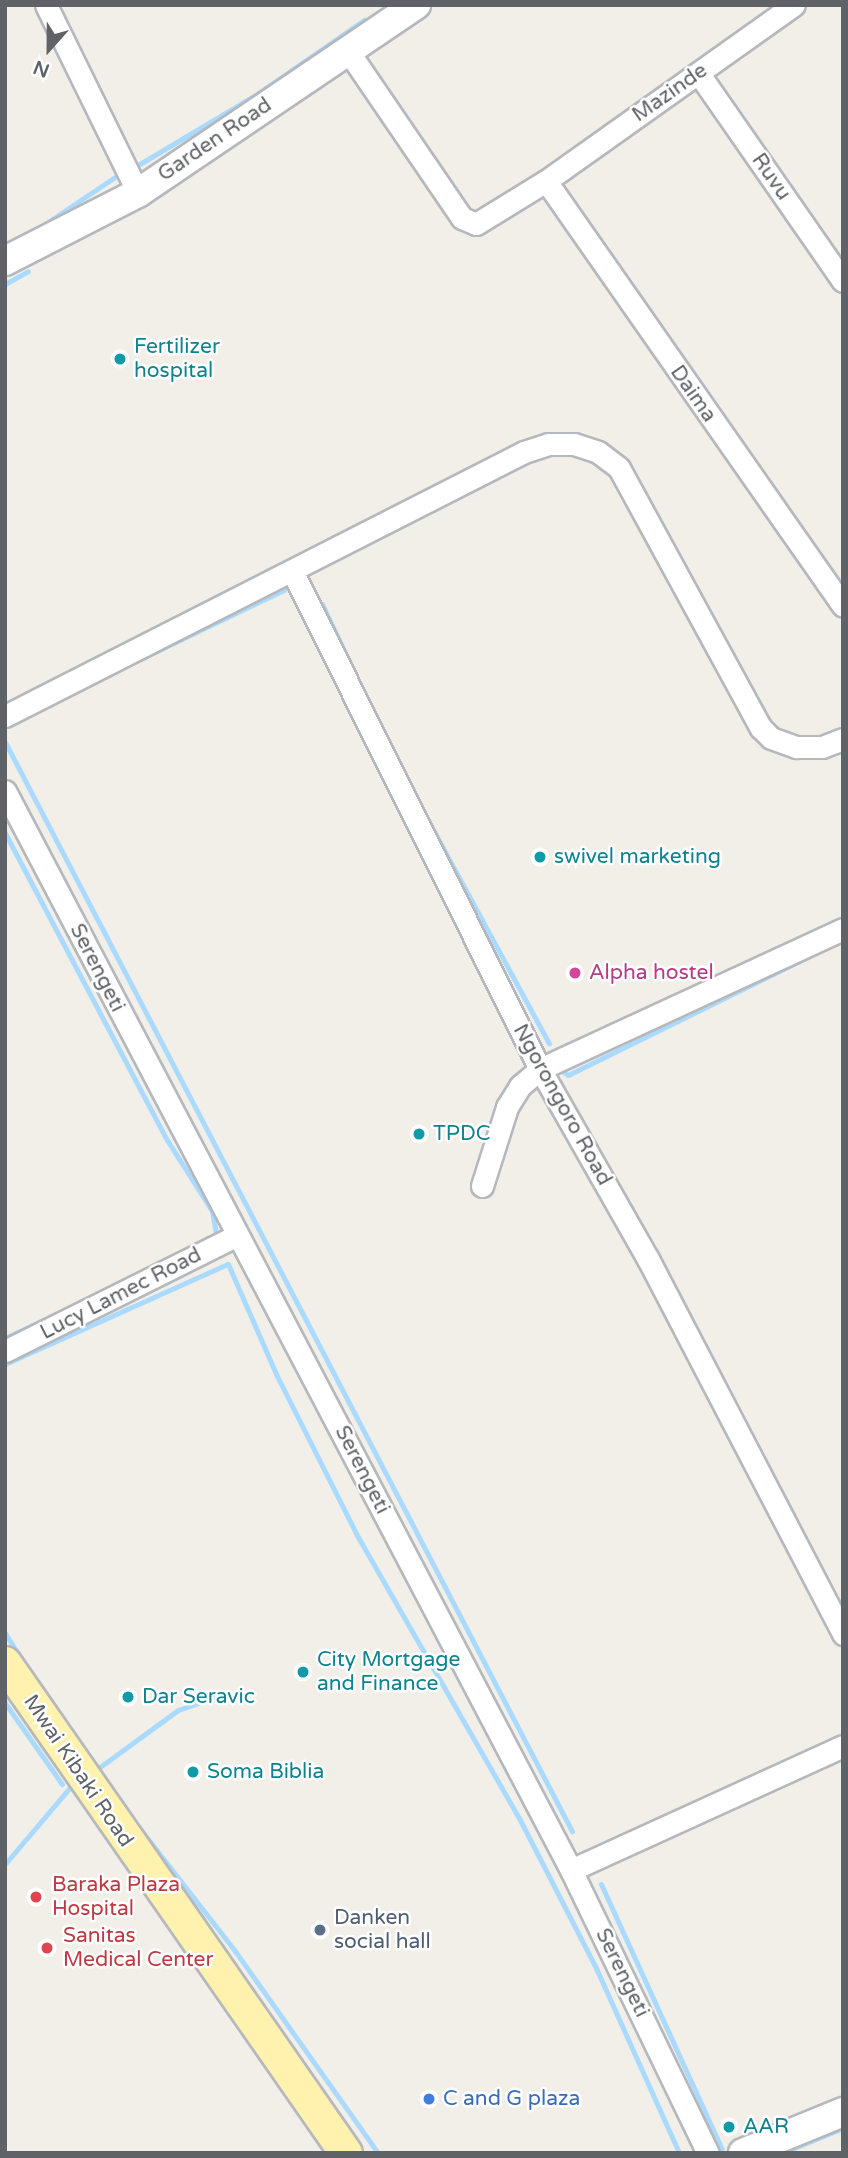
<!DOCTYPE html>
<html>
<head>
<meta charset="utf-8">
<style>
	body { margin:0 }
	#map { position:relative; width:848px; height:2158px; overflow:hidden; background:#f1efe8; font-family:"Varela Round",sans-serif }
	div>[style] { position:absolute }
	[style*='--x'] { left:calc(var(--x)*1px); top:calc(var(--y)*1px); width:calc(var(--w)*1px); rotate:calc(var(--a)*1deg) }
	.stream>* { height:5px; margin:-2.5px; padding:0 2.5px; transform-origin:2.5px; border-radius:2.5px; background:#aadaff }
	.roads { filter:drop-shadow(2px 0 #b5b8bc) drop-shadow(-2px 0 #b5b8bc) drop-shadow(0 2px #b5b8bc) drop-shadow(0 -2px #b5b8bc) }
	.street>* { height:21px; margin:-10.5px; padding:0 10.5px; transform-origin:10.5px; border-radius:10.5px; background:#fff }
	.secondary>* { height:28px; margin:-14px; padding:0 14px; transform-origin:14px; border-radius:14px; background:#fff }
	.primary>* { height:32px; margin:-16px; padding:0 16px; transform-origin:16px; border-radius:16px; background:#fff2af }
	.dots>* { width:19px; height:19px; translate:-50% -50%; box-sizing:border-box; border:4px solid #fff; border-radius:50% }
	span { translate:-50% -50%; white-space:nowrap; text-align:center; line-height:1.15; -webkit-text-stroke:5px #fff; paint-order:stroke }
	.street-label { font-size:21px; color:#5f6368 }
	.culture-label { font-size:21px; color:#0d838f }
	.left { translate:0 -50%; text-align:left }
	.hotel-label { font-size:21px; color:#b23c85 }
	.health-label { font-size:21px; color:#be3a42 }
	.service-label { font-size:21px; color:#4e5e75 }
	.shop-label { font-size:21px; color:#366cbe }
	.frame { position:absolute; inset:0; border:7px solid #5f6368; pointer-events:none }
	.north { position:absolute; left:14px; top:14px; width:70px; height:70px; -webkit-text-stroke:5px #fff; paint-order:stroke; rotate:201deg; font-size:19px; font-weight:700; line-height:28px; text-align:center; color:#5f6368 }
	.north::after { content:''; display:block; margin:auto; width:24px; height:32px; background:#5f6368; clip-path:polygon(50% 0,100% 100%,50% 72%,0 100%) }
</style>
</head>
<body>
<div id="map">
	<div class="stream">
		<div style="--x:138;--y:165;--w:139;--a:-30.8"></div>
		<div style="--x:257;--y:94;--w:130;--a:-34.7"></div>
		<div style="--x:36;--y:230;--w:95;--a:-33.9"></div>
		<div style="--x:5;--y:284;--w:26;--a:-29"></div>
		<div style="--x:322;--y:604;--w:75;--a:64.8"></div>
		<div style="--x:132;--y:663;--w:169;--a:-25.7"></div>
		<div style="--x:5;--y:742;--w:1228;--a:62.5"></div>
		<div style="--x:425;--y:815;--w:260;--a:61.5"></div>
		<div style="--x:5;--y:833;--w:347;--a:62.2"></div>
		<div style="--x:167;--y:1140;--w:84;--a:57.6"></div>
		<div style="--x:212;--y:1211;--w:27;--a:80"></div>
		<div style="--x:557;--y:1068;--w:13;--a:32"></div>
		<div style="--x:568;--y:1075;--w:292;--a:-26.2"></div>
		<div style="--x:5;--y:1338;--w:56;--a:-25.2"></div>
		<div style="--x:5;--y:1364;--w:244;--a:-24.2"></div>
		<div style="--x:228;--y:1264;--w:120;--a:66.4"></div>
		<div style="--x:276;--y:1374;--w:182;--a:63.3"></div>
		<div style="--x:358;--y:1537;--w:324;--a:60.2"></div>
		<div style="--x:519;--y:1818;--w:169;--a:62.8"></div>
		<div style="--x:596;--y:1968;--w:203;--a:65.8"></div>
		<div style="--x:5;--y:1633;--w:32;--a:58"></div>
		<div style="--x:5;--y:1703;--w:99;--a:54.9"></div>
		<div style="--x:93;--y:1772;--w:105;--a:-36.1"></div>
		<div style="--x:178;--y:1710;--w:53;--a:-18.8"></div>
		<div style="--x:137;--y:1825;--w:160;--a:52.1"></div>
		<div style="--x:235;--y:1951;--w:247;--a:54.7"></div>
		<div style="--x:5;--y:1864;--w:104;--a:-49.7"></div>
		<div style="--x:601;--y:1884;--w:291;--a:65.5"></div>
		<div style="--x:782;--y:2153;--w:66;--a:-22.3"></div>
	</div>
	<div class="roads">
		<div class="street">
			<div style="--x:46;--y:5;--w:209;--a:63.9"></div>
			<div style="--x:348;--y:51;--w:202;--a:55.7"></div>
			<div style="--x:462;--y:218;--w:15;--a:23"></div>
			<div style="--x:476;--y:224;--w:82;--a:-31.6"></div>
			<div style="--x:546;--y:181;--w:304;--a:-35.4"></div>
			<div style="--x:699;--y:74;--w:252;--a:55.2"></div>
			<div style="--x:546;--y:181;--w:518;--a:55.05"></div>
			<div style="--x:292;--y:571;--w:556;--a:63.53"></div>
			<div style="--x:540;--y:1069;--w:219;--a:60.4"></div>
			<div style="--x:648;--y:1259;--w:423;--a:62.5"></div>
			<div style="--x:5;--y:716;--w:582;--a:-26.96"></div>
			<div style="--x:524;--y:452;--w:25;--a:-18"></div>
			<div style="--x:548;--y:444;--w:26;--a:0"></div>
			<div style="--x:574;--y:444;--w:25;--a:18"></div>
			<div style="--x:598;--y:452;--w:26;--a:37"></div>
			<div style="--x:619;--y:468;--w:296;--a:61.4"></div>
			<div style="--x:761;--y:728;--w:14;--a:45"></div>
			<div style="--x:771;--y:738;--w:27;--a:20"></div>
			<div style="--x:796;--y:747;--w:26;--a:0"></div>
			<div style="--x:822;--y:747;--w:22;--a:-21"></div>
			<div style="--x:5;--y:791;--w:1218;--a:62.32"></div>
			<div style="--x:571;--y:1870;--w:314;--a:64.2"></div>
			<div style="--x:482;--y:1186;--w:83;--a:-72.4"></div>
			<div style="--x:507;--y:1107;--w:25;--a:-58"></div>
			<div style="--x:520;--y:1086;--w:26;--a:-40"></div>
			<div style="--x:540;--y:1069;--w:334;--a:-24.8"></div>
			<div style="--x:5;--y:1351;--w:258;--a:-26.5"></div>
			<div style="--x:571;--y:1870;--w:299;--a:-24.5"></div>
		</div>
		<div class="secondary">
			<div style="--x:5;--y:261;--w:149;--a:-27.1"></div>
			<div style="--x:138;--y:193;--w:336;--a:-34.1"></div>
			<div style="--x:743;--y:2153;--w:108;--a:-22.3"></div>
		</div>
		<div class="primary">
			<div style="--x:5;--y:1663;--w:597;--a:55.17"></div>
		</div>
	</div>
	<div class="dots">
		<div style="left:120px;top:359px;background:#0f9aa8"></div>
		<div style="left:540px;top:857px;background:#0f9aa8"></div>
		<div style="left:575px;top:973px;background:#d1479c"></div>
		<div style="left:419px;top:1134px;background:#0f9aa8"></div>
		<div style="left:303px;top:1672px;background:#0f9aa8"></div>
		<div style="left:128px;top:1697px;background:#0f9aa8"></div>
		<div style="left:193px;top:1772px;background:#0f9aa8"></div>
		<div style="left:36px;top:1897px;background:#e0444e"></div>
		<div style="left:320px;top:1930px;background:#5c6f8a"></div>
		<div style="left:47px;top:1948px;background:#e0444e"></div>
		<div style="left:429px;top:2099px;background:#3f7fe0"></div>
		<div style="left:729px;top:2127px;background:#0f9aa8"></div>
	</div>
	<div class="street-label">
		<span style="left:670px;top:93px;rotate:-35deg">Mazinde</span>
		<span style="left:215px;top:140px;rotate:-34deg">Garden Road</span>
		<span style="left:771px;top:177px;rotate:55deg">Ruvu</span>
		<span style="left:693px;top:394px;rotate:55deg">Daima</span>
		<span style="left:97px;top:968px;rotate:63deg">Serengeti</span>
		<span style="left:562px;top:1105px;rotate:61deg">Ngorongoro Road</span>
		<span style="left:121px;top:1294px;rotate:-27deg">Lucy Lamec Road</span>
		<span style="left:362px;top:1470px;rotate:63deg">Serengeti</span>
		<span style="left:78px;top:1771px;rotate:56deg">Mwai Kibaki Road</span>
		<span style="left:622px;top:1973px;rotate:64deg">Serengeti</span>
	</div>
	<div class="culture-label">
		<span class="left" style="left:134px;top:359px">Fertilizer<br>hospital</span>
		<span class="left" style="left:554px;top:857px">swivel marketing</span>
		<span class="left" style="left:433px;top:1134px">TPDC</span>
		<span class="left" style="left:317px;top:1672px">City Mortgage<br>and Finance</span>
		<span class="left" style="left:142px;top:1697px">Dar Seravic</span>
		<span class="left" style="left:207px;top:1772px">Soma Biblia</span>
		<span class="left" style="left:743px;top:2127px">AAR</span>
	</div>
	<div class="hotel-label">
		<span class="left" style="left:589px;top:973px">Alpha hostel</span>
	</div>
	<div class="health-label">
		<span class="left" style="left:52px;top:1897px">Baraka Plaza<br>Hospital</span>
		<span class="left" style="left:63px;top:1948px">Sanitas<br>Medical Center</span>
	</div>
	<div class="service-label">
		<span class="left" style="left:334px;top:1930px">Danken<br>social hall</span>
	</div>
	<div class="shop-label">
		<span class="left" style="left:443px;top:2099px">C and G plaza</span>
	</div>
	<div class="frame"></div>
	<div class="north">N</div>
</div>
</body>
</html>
